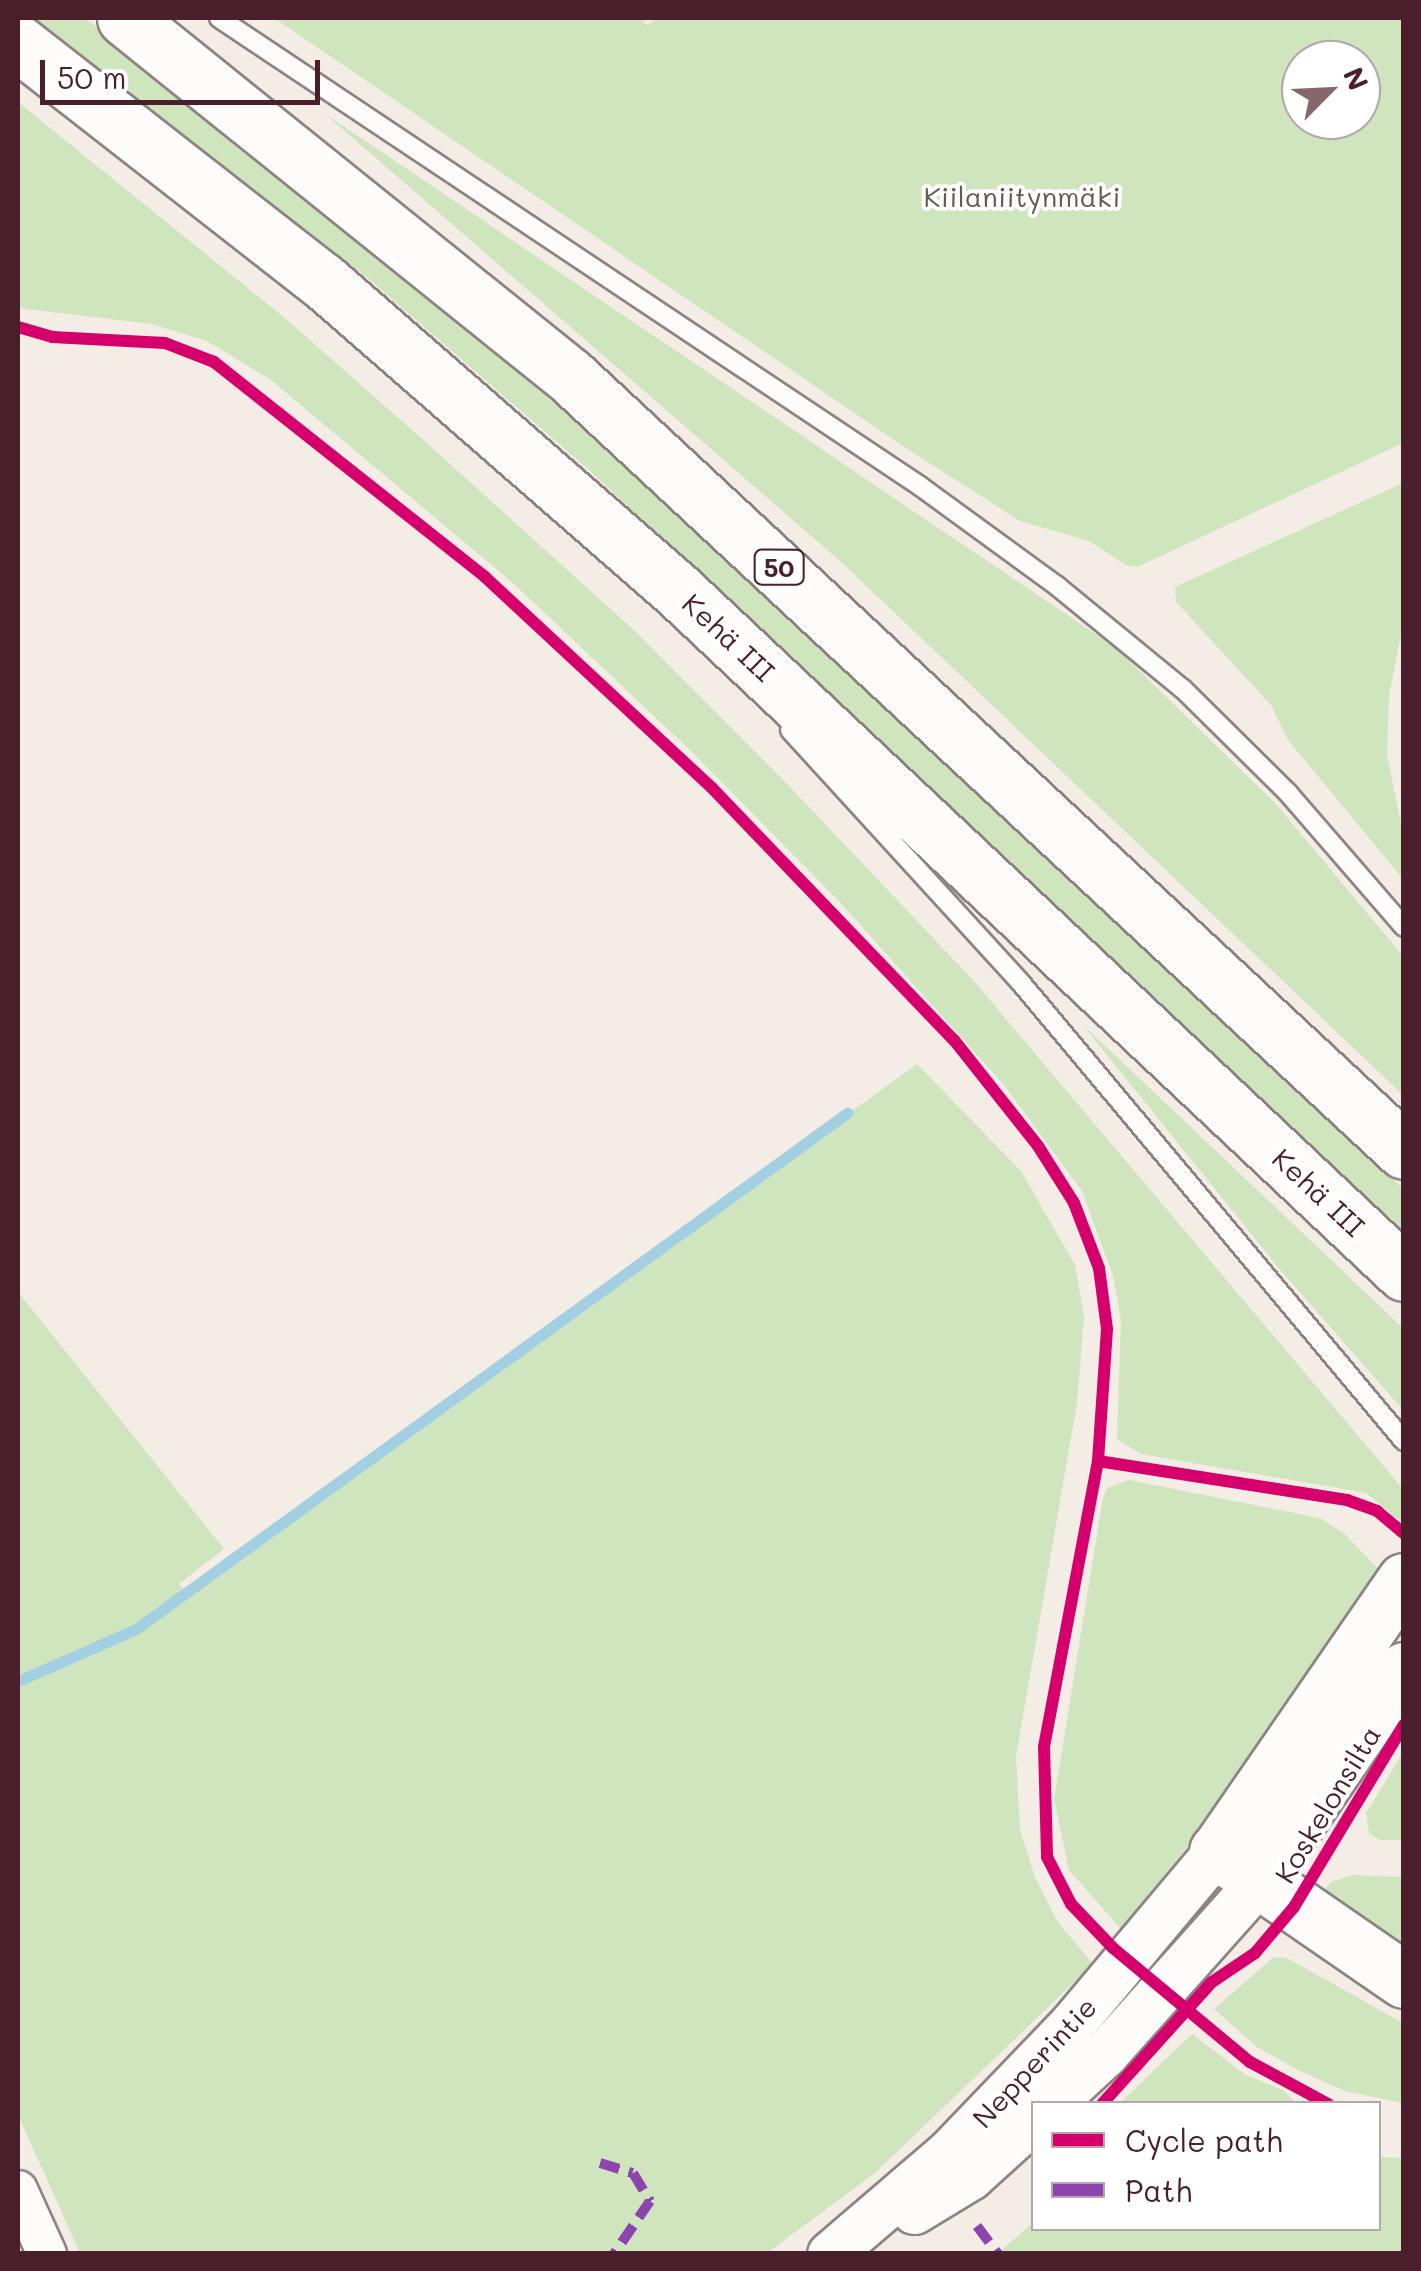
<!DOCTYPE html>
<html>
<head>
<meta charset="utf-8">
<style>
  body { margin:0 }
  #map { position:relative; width:1421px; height:2271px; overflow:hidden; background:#f3ede6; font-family:Mali,sans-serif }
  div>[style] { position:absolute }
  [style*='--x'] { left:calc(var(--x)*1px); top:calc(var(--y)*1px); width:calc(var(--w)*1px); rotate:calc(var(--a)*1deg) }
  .green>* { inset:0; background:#cee5be }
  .stream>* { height:11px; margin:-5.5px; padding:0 5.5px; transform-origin:5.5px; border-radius:5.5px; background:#a2d0e2 }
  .roads { filter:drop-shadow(2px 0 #8e8382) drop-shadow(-2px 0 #8e8382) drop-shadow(0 2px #8e8382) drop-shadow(0 -2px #8e8382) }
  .service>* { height:18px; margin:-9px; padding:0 9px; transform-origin:9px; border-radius:9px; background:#fdfcfb }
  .minor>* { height:38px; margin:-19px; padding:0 19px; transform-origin:19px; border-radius:19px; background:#fdfcfb }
  .tertiary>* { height:45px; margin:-22.5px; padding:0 22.5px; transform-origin:22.5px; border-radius:22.5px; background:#fdfcfb }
  .secondary>* { height:52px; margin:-26px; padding:0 26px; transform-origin:26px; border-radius:26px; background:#fdfcfb }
  .trunk>* { height:55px; margin:-27.5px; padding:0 27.5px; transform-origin:27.5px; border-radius:27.5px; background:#fdfcfb }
  .quiet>* { height:10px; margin-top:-5px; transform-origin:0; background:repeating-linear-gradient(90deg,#8e44ad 0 20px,transparent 0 30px) }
  .cycleway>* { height:12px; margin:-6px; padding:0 6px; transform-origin:6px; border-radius:6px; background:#d6006c }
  span { translate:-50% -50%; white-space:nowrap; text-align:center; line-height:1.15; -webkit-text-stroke:8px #fff; paint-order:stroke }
  .shield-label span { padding:2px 8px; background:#fff; border:2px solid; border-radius:8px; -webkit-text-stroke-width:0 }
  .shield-label { font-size:25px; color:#4a1f2b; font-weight:700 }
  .park-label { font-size:28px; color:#68594e }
  .street-label { font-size:28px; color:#4a1f2b }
  .frame { position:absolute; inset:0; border:20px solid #4a1f2b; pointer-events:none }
  .legend { position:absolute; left:1031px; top:2101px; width:350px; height:130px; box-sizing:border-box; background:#fff; border:2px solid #b7a5aa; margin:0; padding:12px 18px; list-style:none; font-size:30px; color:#4a1f2b }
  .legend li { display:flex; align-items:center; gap:20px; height:50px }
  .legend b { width:50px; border:2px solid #b7a5aa }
  .north { position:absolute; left:1281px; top:40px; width:100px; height:100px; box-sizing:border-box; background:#fff; border:2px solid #b7a5aa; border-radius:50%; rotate:66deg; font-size:28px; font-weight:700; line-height:40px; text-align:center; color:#4a1f2b }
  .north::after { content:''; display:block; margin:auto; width:35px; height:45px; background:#85676c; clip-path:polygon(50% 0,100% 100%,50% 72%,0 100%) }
  .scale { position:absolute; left:40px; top:60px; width:280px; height:45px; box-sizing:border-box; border:5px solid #4a1f2b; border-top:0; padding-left:12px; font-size:30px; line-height:35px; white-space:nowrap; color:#4a1f2b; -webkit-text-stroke:8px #fff; paint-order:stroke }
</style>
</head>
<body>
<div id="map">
  <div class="green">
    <i style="clip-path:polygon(33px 18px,84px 18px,136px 55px,610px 445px,1403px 1189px,1403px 1233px,588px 469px,370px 280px)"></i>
    <i style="clip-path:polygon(evenodd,274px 18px,640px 18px,647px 25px,658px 18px,1403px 18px,1403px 443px,1137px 567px,1126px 565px,1089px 541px,1020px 521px,906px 448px,274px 18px,1301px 60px,1361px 60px,1361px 120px,1301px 120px,1301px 60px)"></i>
    <i style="clip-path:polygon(18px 102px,286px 319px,429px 445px,636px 632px,791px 788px,973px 980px,1403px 1489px,1403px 1523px,1366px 1493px,1141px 1454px,1117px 1439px,1121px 1320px,1113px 1276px,1082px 1191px,1004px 1085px,837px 899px,690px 750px,513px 583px,271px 380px,207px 341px,152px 324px,18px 308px)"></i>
    <i style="clip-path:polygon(324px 113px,1116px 648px,1275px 803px,1403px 956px,1403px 1095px,840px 561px)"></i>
    <i style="clip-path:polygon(1403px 483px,1403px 624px,1389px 696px,1387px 755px,1403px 833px,1403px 879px,1288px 740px,1271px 705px,1176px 602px,1175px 587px)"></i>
    <i style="clip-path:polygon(1082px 1024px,1403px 1328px,1403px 1410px,1277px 1266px)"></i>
    <i style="clip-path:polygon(917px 1064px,1021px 1171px,1075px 1265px,1084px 1317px,1077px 1403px,1016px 1757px,1020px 1830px,1035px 1877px,1057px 1921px,1093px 1964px,875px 2173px,767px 2253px,80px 2253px,18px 2115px,18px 1292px,224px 1549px,179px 1584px,186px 1593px)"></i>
    <i style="clip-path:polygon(1129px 1480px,1320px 1518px,1345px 1534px,1378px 1569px,1193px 1840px,1121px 1929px,1069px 1870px,1054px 1799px,1103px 1498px,1107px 1488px)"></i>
    <i style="clip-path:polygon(1403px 1753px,1403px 1840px,1380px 1840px,1369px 1833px,1366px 1813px)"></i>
    <i style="clip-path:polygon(1353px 1875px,1403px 1877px,1403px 1957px,1318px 1898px,1331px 1882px)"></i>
    <i style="clip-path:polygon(1274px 1957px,1287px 1958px,1403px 2023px,1403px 2103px,1345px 2091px,1300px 2071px,1257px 2047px,1214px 2009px)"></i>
    <i style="clip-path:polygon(1192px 2034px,1246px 2075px,1283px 2090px,1296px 2103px,1120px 2103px)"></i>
    <i style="clip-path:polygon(1379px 2157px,1403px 2158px,1403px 2253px,998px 2253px,1033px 2223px,1034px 2228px,1378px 2228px)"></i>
  </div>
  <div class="stream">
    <i style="--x:18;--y:1681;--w:129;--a:-23.8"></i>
    <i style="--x:136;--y:1629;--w:879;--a:-35.97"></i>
  </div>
  <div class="roads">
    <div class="service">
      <i style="--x:219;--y:18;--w:843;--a:33.73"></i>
      <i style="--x:920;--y:486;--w:170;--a:36.1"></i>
      <i style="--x:1057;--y:586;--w:163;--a:39.3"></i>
      <i style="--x:1183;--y:689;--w:148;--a:44.7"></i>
      <i style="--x:1288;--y:793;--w:177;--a:49.1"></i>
      <i style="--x:790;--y:730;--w:343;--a:47.6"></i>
      <i style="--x:1021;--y:983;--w:597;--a:50.1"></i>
    </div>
    <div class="minor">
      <i style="--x:18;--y:2190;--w:70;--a:65.6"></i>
    </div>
    <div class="tertiary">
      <i style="--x:1051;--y:2104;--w:74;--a:-42.8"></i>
      <i style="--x:1105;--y:2054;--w:232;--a:-48.3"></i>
      <i style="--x:914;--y:2211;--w:66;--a:-31.3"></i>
      <i style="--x:970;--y:2177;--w:86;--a:-42.2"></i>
      <i style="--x:830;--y:2254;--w:157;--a:-40.6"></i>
      <i style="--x:949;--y:2152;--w:176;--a:-46.2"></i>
      <i style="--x:1071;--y:2025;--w:227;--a:-50"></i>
    </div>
    <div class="secondary">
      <i style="--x:1217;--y:1851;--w:329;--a:-55.4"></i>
      <i style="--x:1259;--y:1881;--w:257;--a:-55.6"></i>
    </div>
    <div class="trunk">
      <i style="--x:125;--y:18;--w:571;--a:38.82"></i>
      <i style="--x:570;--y:376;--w:1138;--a:42.9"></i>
      <i style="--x:18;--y:43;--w:387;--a:38"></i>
      <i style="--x:323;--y:281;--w:464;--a:41.1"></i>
      <i style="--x:673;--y:586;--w:1003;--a:43.22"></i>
      <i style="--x:1217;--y:1851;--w:227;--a:34.6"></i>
    </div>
  </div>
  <div class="quiet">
    <i style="--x:600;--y:2163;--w:34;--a:17"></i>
    <i style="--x:633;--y:2173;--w:33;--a:59"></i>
    <i style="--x:650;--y:2201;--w:64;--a:124.2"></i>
    <i style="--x:977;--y:2226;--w:35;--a:53"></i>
  </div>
  <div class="cycleway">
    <i style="--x:18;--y:327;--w:35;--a:16"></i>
    <i style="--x:52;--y:337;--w:113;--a:3"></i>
    <i style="--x:165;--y:343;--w:53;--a:21.2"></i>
    <i style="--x:214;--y:362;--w:346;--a:38.4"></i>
    <i style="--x:485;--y:577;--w:310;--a:42.9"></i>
    <i style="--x:712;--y:788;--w:349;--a:46.2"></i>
    <i style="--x:954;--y:1040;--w:135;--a:51.6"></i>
    <i style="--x:1038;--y:1146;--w:67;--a:57.7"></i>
    <i style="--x:1074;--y:1203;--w:70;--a:69"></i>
    <i style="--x:1099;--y:1268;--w:62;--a:82.5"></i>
    <i style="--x:1107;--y:1329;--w:132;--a:93.9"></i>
    <i style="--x:1098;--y:1461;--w:291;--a:100.7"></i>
    <i style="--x:1044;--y:1747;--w:110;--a:88.4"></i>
    <i style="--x:1047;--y:1857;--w:53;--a:62.9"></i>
    <i style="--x:1071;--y:1904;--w:61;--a:46.3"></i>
    <i style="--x:1113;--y:1948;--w:178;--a:39.8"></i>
    <i style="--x:1250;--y:2062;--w:89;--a:28.3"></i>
    <i style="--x:1098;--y:1461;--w:252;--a:8.9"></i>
    <i style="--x:1347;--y:1500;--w:32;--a:20"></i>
    <i style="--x:1377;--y:1511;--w:35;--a:40"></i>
    <i style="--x:1102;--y:2104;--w:164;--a:-48"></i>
    <i style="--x:1212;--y:1982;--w:52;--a:-34"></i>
    <i style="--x:1255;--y:1953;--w:60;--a:-49.7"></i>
    <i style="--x:1294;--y:1907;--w:213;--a:-58.9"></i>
  </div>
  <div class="shield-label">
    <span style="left:779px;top:567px">50</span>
  </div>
  <div class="park-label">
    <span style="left:1022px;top:196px">Kiilaniitynmäki</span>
  </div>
  <div class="street-label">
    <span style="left:729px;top:637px;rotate:43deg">Kehä III</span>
    <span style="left:1319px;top:1192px;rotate:43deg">Kehä III</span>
    <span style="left:1327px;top:1804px;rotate:-59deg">Koskelonsilta</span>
    <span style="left:1034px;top:2062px;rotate:-47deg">Nepperintie</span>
  </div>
  <div class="frame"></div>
  <ul class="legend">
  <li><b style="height:12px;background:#d6006c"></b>Cycle path</li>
  <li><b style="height:12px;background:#8e44ad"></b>Path</li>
  </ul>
  <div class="north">N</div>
  <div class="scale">50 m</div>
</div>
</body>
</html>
